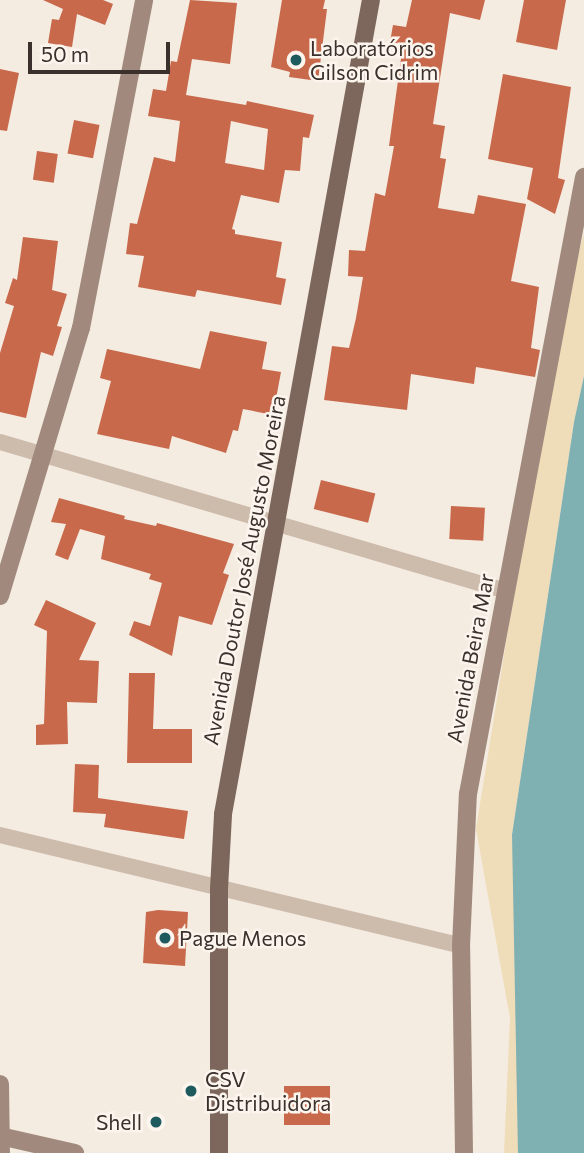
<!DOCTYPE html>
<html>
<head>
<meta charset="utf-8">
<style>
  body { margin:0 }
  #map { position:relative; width:584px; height:1153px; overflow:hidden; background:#f4ebe1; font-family:Commissioner,sans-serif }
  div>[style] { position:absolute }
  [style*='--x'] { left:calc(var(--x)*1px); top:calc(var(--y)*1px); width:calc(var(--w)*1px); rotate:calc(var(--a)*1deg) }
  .sand>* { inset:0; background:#efdcb8 }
  .water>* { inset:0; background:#7fb0b2 }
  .building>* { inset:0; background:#c8694b; transform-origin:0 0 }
  .street>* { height:16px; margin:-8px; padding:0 8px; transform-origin:8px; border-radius:8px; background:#cdbbac }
  .secondary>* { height:18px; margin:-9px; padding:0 9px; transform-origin:9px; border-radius:9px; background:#a18a7d }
  .primary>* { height:18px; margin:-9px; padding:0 9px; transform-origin:9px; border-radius:9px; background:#7d675c }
  .dots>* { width:19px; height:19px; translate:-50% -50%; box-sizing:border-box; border:4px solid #fbf5ee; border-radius:50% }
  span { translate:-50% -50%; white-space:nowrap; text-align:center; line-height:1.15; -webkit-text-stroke:5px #fbf5ee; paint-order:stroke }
  .poi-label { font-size:21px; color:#3b302b }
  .left { translate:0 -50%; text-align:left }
  .right { translate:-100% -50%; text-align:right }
  .street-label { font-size:21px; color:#3b302b }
  .scale { position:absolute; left:28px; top:42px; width:142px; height:32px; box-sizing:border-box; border:4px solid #3b302b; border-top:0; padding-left:9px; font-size:21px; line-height:24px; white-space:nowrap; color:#3b302b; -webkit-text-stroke:5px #fbf5ee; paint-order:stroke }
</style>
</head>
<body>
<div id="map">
  <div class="sand">
    <i style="clip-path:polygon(584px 233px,584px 376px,574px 422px,512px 835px,533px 1153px,504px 1153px,510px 1018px,476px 829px,547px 388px,560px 321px)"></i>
  </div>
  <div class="water">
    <i style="clip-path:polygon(584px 376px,584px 1153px,518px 1153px,512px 835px,574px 422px)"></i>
  </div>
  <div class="building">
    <i style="clip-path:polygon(43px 0,103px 0,113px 4px,105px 25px,77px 14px,72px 47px,48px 43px,52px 19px,59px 20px,63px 9px)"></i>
    <i style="clip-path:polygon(evenodd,190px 0,237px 3px,230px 64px,192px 59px,186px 95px,246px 105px,247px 101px,314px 115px,309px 138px,303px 137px,300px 171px,285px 170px,279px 203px,241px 195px,232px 229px,235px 230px,235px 234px,282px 242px,276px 277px,286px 279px,281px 305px,197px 290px,195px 297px,138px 287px,144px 256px,126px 254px,130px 223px,137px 224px,154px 157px,175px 162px,180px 121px,148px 116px,153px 89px,166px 91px,171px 61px,177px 62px,190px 0,231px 121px,268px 129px,264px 170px,225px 163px,231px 121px)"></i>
    <i style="clip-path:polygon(282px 0,325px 0,323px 9px,327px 9px,318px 81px,289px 77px,290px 72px,271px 67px)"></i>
    <i style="clip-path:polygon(412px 0,485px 0,480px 20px,450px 13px,433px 124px,445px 126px,440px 158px,446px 159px,438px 208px,474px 214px,478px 195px,526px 204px,511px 281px,539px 287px,531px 348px,540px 350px,535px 377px,476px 367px,474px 384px,411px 374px,407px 410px,324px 400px,332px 346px,349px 348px,356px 318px,363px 277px,348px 276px,349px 250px,365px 251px,375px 193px,385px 196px,394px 146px,389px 146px,403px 44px,390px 42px,393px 25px,406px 27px)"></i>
    <i style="clip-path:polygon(524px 0,566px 0,557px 50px,516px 42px)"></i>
    <i style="clip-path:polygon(0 69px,19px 73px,7px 131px,0 130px)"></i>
    <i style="clip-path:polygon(503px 74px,571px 87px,558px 178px,565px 180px,555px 214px,527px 199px,533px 168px,488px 159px)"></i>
    <i style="left:74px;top:120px;width:26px;height:34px;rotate:11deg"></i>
    <i style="left:37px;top:151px;width:21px;height:29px;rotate:8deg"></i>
    <i style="clip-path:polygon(23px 237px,58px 241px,52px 290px,67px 294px,57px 326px,62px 327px,53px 356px,41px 352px,26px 418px,0 412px,0 353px,14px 306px,5px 303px,13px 278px,17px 280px)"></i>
    <i style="clip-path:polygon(210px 331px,267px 342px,262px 369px,281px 372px,273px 415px,243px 409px,238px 431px,233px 430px,226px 453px,172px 436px,169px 449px,97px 434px,111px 381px,100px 378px,107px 349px,200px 369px)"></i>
    <i style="left:321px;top:480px;width:56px;height:30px;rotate:14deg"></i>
    <i style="clip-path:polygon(59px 498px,125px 516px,124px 519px,156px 526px,157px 523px,234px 544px,223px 573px,229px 575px,212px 625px,179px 616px,172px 656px,129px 635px,134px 621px,150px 626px,162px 583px,149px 579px,151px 574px,101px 559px,105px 536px,80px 529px,68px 560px,55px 555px,66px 524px,51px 522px)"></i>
    <i style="left:451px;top:506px;width:34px;height:33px;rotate:3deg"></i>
    <i style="clip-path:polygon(46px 600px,96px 623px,79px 660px,99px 661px,97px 703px,67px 702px,68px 744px,36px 745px,36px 725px,44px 724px,47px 631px,34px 625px)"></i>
    <i style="clip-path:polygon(129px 673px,155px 673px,153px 729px,192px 729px,192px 763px,127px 763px)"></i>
    <i style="clip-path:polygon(75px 764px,99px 765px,98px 798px,188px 811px,184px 839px,104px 827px,106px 814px,73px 812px)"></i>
    <i style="clip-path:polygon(158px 910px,188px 912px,185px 966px,143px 963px,146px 912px)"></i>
    <i style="left:284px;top:1086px;width:46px;height:39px"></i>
  </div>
  <div class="street">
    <i style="--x:0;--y:442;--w:527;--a:16.41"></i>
    <i style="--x:0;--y:835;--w:474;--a:13.5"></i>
  </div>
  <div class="secondary">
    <i style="--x:0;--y:596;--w:280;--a:-73.2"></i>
    <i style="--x:81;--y:328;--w:334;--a:-79.1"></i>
    <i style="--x:0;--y:1084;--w:69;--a:89.2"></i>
    <i style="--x:0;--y:1136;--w:77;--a:12.8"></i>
    <i style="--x:464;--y:1153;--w:207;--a:-90.8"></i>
    <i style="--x:461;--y:946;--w:152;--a:-87.4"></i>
    <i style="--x:468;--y:794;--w:628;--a:-79.35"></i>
  </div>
  <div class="primary">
    <i style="--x:219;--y:1153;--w:264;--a:-90"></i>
    <i style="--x:219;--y:889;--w:75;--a:-86.9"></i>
    <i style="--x:223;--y:814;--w:827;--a:-79.7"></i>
  </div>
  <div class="dots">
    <i style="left:296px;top:60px;background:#1f5a5e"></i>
    <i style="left:165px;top:938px;background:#1f5a5e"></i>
    <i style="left:191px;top:1091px;background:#1f5a5e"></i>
    <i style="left:156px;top:1122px;background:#1f5a5e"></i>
  </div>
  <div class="poi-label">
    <span class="left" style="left:310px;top:60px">Laboratórios<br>Gilson Cidrim</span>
    <span class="left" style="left:179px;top:938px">Pague Menos</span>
    <span class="left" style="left:205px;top:1091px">CSV<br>Distribuidora</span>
    <span class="right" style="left:142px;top:1122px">Shell</span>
  </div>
  <div class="street-label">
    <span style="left:244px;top:570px;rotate:-79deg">Avenida Doutor José Augusto Moreira</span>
    <span style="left:470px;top:658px;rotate:-79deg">Avenida Beira Mar</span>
  </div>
  <div class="scale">50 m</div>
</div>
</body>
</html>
